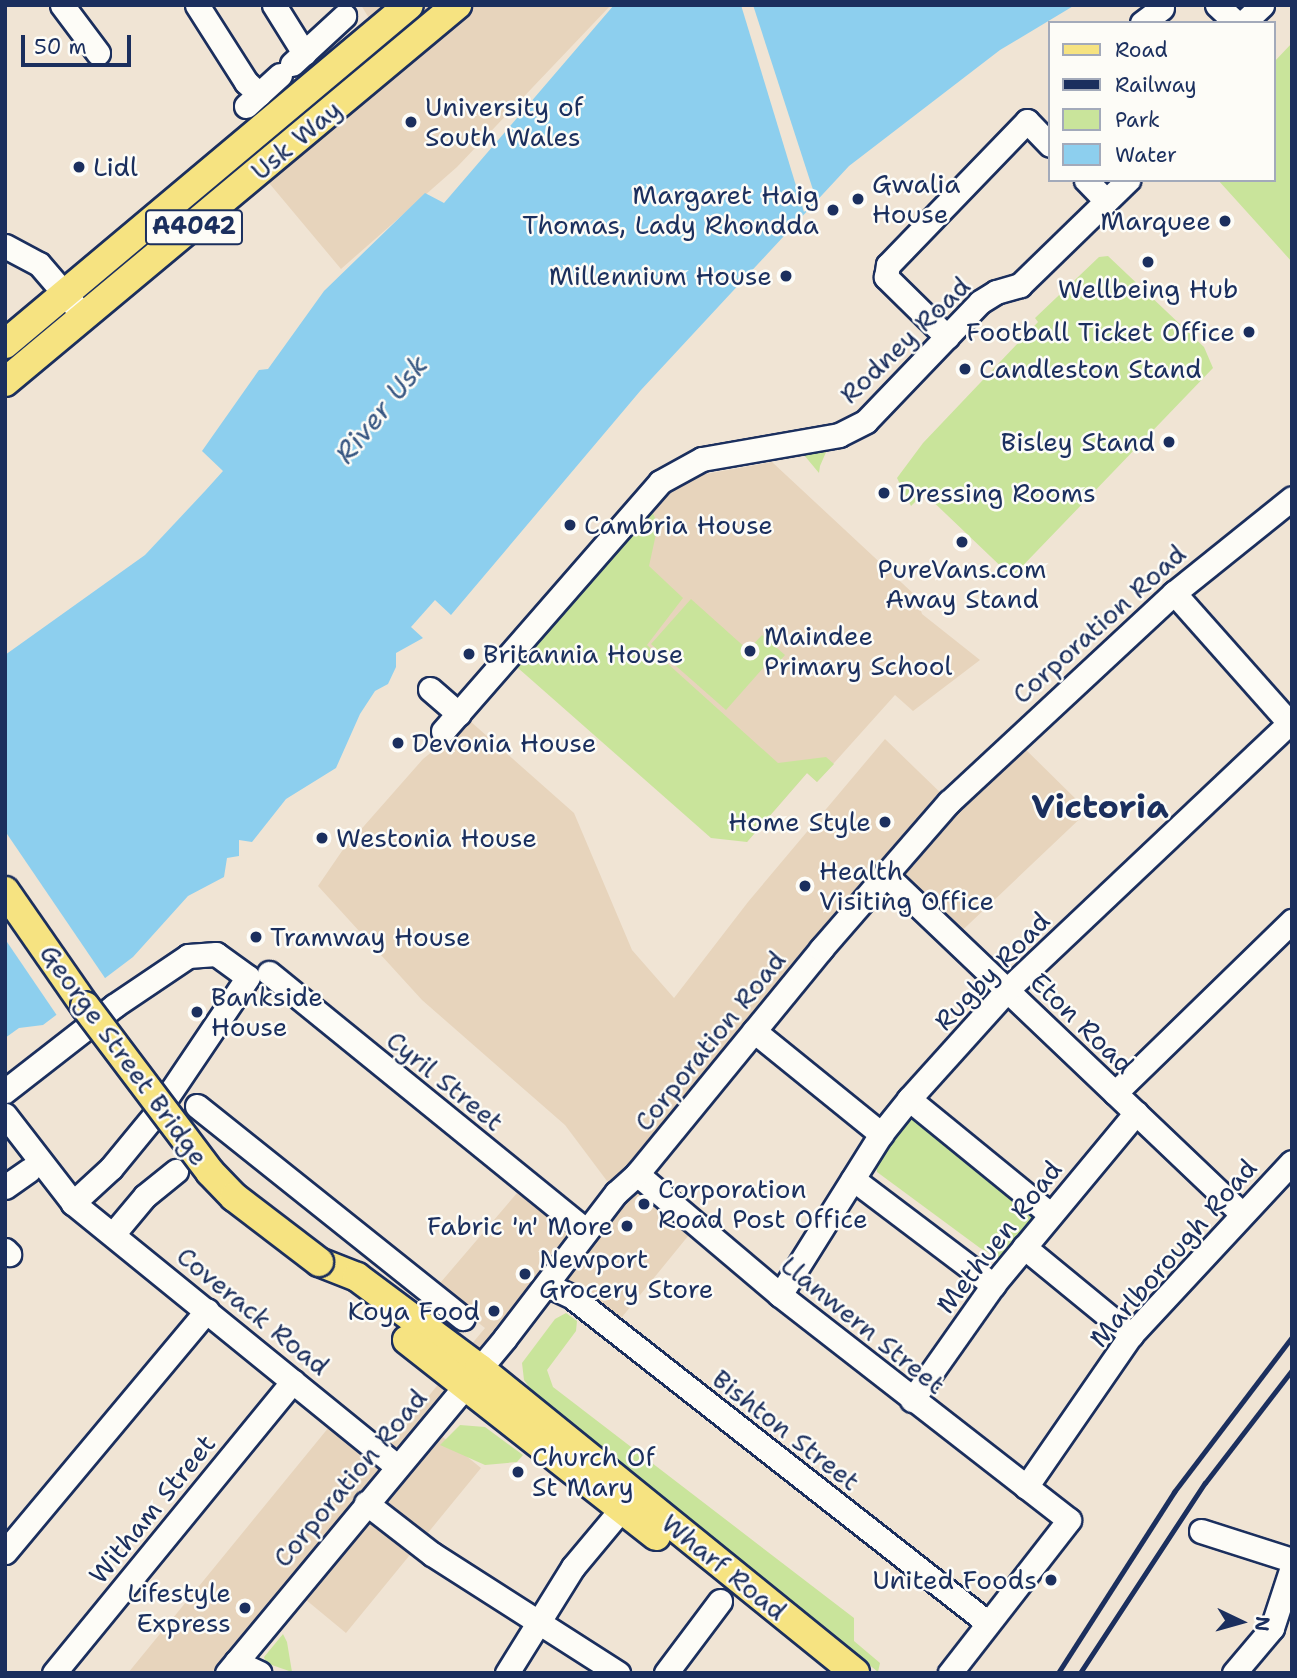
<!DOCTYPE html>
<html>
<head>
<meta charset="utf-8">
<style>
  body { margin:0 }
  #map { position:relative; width:1297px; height:1678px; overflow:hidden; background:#f0e4d4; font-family:"Shantell Sans",sans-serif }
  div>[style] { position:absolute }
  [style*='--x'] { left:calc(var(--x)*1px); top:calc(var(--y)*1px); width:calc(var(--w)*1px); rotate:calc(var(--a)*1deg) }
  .built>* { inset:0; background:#e7d4bc }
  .green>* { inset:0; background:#c9e49b }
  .water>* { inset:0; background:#8dcfee }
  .pier>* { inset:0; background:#f0e4d4 }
  .roads { filter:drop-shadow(2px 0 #1b2f5e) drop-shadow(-2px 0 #1b2f5e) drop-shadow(0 2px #1b2f5e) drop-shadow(0 -2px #1b2f5e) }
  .minor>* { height:23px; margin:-11.5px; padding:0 11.5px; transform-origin:11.5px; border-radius:11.5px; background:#fdfcf7 }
  .major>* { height:28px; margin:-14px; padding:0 14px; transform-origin:14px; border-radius:14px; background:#f6e381 }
  .rail>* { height:4.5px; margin:-2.25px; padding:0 2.25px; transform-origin:2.25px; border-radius:2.25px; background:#1b2f5e }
  .bridges { filter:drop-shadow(2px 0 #1b2f5e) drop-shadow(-2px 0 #1b2f5e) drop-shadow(0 2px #1b2f5e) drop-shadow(0 -2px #1b2f5e) }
  .major-bridge>* { height:28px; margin:-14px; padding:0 14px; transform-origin:14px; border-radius:14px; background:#f6e381 }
  .dots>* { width:19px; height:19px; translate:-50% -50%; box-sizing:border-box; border:4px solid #fdfcf7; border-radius:50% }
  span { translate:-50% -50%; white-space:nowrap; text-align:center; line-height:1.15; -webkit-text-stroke:5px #fdfcf7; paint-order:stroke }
  .shield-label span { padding:2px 5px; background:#fdfcf7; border:2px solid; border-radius:5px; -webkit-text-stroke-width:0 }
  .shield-label { font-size:24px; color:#1b2f5e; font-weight:700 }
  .poi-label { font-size:26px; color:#1b2f5e }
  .left { translate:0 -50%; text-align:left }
  .right { translate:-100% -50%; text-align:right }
  .street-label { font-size:26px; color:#1b2f5e }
  .water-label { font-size:28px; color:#385782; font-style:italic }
  .district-label { font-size:33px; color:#1b2f5e; font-weight:700 }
  .frame { position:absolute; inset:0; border:7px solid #1b2f5e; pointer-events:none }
  .legend { position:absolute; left:1048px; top:21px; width:228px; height:161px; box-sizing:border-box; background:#fdfcf7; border:2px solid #a3aaba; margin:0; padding:9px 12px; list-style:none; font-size:21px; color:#1b2f5e }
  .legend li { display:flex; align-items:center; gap:14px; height:35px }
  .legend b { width:35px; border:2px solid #a3aaba }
  .north { position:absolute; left:1206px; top:1587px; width:70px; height:70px; -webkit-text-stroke:5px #fdfcf7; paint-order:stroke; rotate:95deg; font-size:19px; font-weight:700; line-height:28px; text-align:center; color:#1b2f5e }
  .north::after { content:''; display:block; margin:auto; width:24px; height:32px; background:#1b2f5e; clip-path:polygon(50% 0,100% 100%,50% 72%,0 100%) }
  .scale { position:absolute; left:21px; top:35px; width:110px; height:32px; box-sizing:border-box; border:4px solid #1b2f5e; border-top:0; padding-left:9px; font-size:21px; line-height:24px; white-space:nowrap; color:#1b2f5e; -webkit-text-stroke:5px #fdfcf7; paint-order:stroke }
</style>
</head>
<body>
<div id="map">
  <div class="built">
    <i style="clip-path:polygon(361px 5px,611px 5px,457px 167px,341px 269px,264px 177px,396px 63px)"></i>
    <i style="clip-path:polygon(772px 462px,917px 597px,922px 614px,980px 660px,913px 711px,895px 695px,817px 782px,807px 773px,747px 842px,518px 668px,683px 478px)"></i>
    <i style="clip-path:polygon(470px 721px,574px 813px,632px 950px,674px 998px,748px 902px,885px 739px,949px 801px,1014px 738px,1088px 811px,950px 942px,888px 888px,639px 1189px,693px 1230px,618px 1322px,566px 1281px,439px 1434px,481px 1468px,346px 1633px,288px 1585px,215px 1673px,128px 1673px,329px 1427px,373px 1463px,485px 1328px,435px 1289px,523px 1186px,577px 1232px,613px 1189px,565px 1125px,422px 1000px,318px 886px,342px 851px,423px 759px)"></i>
  </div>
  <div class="green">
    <i style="clip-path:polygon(1292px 43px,1292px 262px,1218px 180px,1274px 180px,1274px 62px)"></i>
    <i style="clip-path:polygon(1108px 256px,1204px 347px,1213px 368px,1012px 577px,924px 493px,911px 506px,897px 478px,923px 443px,1038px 322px,1035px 318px,1099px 257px)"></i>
    <i style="clip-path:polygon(830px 443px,820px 466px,819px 473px,799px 449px)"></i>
    <i style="clip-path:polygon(652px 511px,658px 525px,649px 566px,683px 598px,647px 645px,778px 763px,826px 757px,834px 764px,817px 782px,807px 773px,747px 842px,711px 838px,518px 668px)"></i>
    <i style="clip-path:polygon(691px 599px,748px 650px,762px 635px,785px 655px,777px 664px,771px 659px,726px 710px,651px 644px)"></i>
    <i style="clip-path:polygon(912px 1116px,921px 1117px,1033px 1206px,1037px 1219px,1008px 1256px,1000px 1258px,980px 1248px,877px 1172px,876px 1163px,888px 1144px,904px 1120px)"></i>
    <i style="clip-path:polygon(566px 1313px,577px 1321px,576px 1331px,547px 1370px,553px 1387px,854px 1618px,854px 1641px,880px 1663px,878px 1672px,533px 1392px,524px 1380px,522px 1363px,555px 1319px)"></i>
    <i style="clip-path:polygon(460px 1425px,485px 1427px,523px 1455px,517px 1462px,485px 1465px,440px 1445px)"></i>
    <i style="clip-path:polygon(283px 1634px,287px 1642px,292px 1672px,266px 1663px,264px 1657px)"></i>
  </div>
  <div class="water">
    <i style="clip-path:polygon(614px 5px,1075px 5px,1000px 50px,849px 166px,641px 390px,451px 615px,435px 600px,411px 627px,423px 638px,396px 653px,396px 667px,388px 684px,375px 691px,360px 714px,336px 768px,286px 799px,252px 842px,239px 840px,239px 856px,227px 858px,224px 877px,188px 896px,133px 957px,43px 1025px,19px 1028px,5px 1038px,5px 655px,145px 555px,205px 491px,223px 471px,202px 451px,259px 370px,268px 369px,324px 291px,425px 193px,444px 203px)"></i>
  </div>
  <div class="pier">
    <i style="clip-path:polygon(741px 5px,753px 5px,816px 199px,804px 212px)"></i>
    <i style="clip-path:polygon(5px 831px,107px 981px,58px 1017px,5px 939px)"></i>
  </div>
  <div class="roads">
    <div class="minor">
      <i style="--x:62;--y:5;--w:60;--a:53.1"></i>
      <i style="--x:197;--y:5;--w:91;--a:57.5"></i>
      <i style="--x:246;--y:82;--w:18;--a:43"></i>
      <i style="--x:274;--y:5;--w:57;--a:58"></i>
      <i style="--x:1217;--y:5;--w:26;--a:43"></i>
      <i style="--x:1142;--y:23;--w:25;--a:-37"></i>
      <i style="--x:1243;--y:23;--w:26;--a:-43"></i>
      <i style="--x:292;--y:64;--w:71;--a:-42.7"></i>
      <i style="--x:246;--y:106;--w:46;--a:-42.4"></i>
      <i style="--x:1086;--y:180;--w:29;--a:46"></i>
      <i style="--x:5;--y:246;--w:38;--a:28"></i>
      <i style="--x:39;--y:264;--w:57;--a:49.3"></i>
      <i style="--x:947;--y:337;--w:86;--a:-135.5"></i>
      <i style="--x:886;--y:277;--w:12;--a:-81"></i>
      <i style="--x:888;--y:265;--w:200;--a:-46"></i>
      <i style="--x:1027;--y:121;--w:33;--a:46"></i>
      <i style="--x:1174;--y:593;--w:178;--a:48.4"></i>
      <i style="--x:430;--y:689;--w:38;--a:41"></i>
      <i style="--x:443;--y:731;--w:330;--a:-48.9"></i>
      <i style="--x:660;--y:482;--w:48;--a:-28.7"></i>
      <i style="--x:702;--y:459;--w:139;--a:-9.9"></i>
      <i style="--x:839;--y:435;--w:30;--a:-27"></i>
      <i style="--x:866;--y:421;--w:165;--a:-46.2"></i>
      <i style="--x:980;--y:302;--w:19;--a:-32"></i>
      <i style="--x:996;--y:292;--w:25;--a:-16"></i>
      <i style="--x:1020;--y:285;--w:151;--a:-44.2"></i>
      <i style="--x:885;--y:874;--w:492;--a:43.6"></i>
      <i style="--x:269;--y:973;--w:409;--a:39.1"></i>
      <i style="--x:754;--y:1031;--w:164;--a:39"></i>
      <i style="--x:5;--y:1091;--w:138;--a:-37.9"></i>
      <i style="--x:114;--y:1006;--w:89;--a:-34"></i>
      <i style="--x:188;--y:956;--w:28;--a:-4"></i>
      <i style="--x:216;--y:954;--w:39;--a:36"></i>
      <i style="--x:248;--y:977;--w:163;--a:124"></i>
      <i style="--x:157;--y:1112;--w:72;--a:129.4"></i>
      <i style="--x:111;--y:1168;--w:52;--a:137.4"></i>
      <i style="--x:1115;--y:1093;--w:247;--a:-44.2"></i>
      <i style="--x:909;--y:1099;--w:182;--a:39.2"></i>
      <i style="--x:197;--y:1106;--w:340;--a:38.6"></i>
      <i style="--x:5;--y:1115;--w:111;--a:52.3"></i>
      <i style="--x:73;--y:1203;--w:415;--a:39.1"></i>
      <i style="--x:637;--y:1174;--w:187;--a:40.2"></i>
      <i style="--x:780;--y:1295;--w:366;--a:37.9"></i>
      <i style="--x:1069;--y:1520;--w:194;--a:127.9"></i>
      <i style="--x:853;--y:1179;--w:176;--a:37.1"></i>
      <i style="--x:5;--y:1187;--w:29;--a:-35"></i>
      <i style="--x:114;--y:1233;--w:48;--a:-50"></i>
      <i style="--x:145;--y:1196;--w:40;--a:-39"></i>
      <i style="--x:1024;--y:1247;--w:139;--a:39.4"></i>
      <i style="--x:5;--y:1250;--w:6;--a:45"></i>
      <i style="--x:547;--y:1285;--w:26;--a:25"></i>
      <i style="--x:571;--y:1296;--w:530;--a:38.1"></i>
      <i style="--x:780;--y:1295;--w:190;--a:-57.9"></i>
      <i style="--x:881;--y:1134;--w:45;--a:-51.3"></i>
      <i style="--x:909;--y:1099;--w:147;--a:-48"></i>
      <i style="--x:1007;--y:990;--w:388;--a:-43.4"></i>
      <i style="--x:912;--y:1400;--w:141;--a:-54.8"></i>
      <i style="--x:993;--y:1285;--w:224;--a:-50.3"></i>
      <i style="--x:1026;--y:1487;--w:185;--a:-55.4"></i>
      <i style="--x:1131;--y:1335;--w:236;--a:-47.1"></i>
      <i style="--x:366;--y:1503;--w:83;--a:37.7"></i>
      <i style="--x:432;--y:1554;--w:221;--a:32.6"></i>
      <i style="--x:1201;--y:1531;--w:96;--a:17.7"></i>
      <i style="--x:5;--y:1552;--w:315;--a:-50.1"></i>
      <i style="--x:236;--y:1662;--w:26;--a:25"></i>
      <i style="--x:54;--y:1673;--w:377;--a:-50.7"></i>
      <i style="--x:227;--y:1673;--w:435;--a:-50.3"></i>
      <i style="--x:505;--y:1338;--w:183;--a:-52.6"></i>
      <i style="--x:616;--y:1193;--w:28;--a:-42"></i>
      <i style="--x:637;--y:1174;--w:291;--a:-50.7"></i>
      <i style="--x:821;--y:949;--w:195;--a:-49"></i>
      <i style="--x:949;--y:802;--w:307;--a:-42.9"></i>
      <i style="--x:1174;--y:593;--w:151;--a:-38.8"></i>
      <i style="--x:507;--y:1673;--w:125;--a:-58.1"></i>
      <i style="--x:573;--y:1567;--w:64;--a:-50.1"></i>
      <i style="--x:666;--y:1673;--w:90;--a:-53.1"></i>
      <i style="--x:1234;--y:1673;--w:59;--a:-49.8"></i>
      <i style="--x:1272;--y:1628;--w:64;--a:-71.8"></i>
    </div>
    <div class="major">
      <i style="--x:5;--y:344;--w:527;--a:-40"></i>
      <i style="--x:5;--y:382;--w:589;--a:-39.83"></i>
      <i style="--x:5;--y:891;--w:140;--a:55.2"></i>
      <i style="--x:319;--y:1262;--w:41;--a:21.5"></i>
      <i style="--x:357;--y:1277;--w:152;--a:36.7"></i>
      <i style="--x:479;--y:1368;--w:484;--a:39"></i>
      <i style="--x:407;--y:1340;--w:317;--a:38.2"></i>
    </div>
  </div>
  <div class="rail">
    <i style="--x:1058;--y:1673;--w:215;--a:-57.3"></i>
    <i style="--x:1174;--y:1492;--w:195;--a:-52.7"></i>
    <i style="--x:1080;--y:1673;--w:227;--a:-56.7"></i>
    <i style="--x:1205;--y:1483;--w:143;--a:-52.4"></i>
  </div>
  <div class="bridges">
    <div class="major-bridge">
      <i style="--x:85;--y:1006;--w:208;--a:53"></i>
      <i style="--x:210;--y:1172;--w:35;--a:46"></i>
      <i style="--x:234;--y:1197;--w:107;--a:37.4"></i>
    </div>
  </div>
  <div class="dots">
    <i style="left:411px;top:122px;background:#1b2f5e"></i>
    <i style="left:79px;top:167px;background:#1b2f5e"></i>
    <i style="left:858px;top:199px;background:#1b2f5e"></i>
    <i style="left:833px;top:210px;background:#1b2f5e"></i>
    <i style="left:1225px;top:221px;background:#1b2f5e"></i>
    <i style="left:1148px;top:262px;background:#1b2f5e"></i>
    <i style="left:786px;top:276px;background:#1b2f5e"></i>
    <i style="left:1249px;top:332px;background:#1b2f5e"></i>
    <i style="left:965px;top:369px;background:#1b2f5e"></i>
    <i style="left:1169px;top:442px;background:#1b2f5e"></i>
    <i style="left:884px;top:493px;background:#1b2f5e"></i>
    <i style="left:570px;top:525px;background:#1b2f5e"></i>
    <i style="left:962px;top:542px;background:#1b2f5e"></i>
    <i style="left:750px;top:651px;background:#1b2f5e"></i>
    <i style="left:469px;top:654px;background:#1b2f5e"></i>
    <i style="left:398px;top:743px;background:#1b2f5e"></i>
    <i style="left:885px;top:822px;background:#1b2f5e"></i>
    <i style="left:322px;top:838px;background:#1b2f5e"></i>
    <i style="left:805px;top:886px;background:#1b2f5e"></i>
    <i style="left:256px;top:937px;background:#1b2f5e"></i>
    <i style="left:197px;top:1012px;background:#1b2f5e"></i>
    <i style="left:644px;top:1204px;background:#1b2f5e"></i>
    <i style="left:627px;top:1226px;background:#1b2f5e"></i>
    <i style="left:525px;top:1274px;background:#1b2f5e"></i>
    <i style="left:494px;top:1311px;background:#1b2f5e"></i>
    <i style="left:518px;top:1472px;background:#1b2f5e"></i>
    <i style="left:1051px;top:1580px;background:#1b2f5e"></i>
    <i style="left:245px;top:1608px;background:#1b2f5e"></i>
  </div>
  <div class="shield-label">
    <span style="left:194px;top:227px">A4042</span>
  </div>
  <div class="poi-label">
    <span class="left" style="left:425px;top:122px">University of<br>South Wales</span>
    <span class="left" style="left:93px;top:167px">Lidl</span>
    <span class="left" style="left:872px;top:199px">Gwalia<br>House</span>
    <span class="right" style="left:819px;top:210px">Margaret Haig<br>Thomas, Lady Rhondda</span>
    <span class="right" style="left:1211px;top:221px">Marquee</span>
    <span class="right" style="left:772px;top:276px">Millennium House</span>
    <span style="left:1148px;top:289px">Wellbeing Hub</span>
    <span class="right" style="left:1235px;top:332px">Football Ticket Office</span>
    <span class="left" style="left:979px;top:369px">Candleston Stand</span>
    <span class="right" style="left:1155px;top:442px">Bisley Stand</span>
    <span class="left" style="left:898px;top:493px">Dressing Rooms</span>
    <span class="left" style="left:584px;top:525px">Cambria House</span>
    <span style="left:962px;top:584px">PureVans.com<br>Away Stand</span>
    <span class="left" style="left:764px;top:651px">Maindee<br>Primary School</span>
    <span class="left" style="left:483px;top:654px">Britannia House</span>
    <span class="left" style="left:412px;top:743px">Devonia House</span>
    <span class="right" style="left:871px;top:822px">Home Style</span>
    <span class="left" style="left:336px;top:838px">Westonia House</span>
    <span class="left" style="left:819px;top:886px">Health<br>Visiting Office</span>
    <span class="left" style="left:270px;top:937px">Tramway House</span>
    <span class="left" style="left:211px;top:1012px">Bankside<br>House</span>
    <span class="left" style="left:658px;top:1204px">Corporation<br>Road Post Office</span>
    <span class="right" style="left:613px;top:1226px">Fabric 'n' More</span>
    <span class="left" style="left:539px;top:1274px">Newport<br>Grocery Store</span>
    <span class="right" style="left:480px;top:1311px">Koya Food</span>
    <span class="left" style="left:532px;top:1472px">Church Of<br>St Mary</span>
    <span class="right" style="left:1037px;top:1580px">United Foods</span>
    <span class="right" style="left:231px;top:1608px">Lifestyle<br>Express</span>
  </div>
  <div class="street-label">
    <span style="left:296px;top:140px;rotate:-40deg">Usk Way</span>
    <span style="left:905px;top:340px;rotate:-44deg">Rodney Road</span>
    <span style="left:1099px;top:624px;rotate:-42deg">Corporation Road</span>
    <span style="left:992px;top:971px;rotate:-46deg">Rugby Road</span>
    <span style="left:1082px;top:1023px;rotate:44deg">Eton Road</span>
    <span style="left:710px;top:1041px;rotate:-51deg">Corporation Road</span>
    <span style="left:124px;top:1055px;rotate:54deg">George Street Bridge</span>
    <span style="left:445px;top:1081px;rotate:39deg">Cyril Street</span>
    <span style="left:999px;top:1237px;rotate:-52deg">Methuen Road</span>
    <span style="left:1173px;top:1253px;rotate:-49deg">Marlborough Road</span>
    <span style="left:253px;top:1311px;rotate:39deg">Coverack Road</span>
    <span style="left:863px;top:1325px;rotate:39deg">Llanwern Street</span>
    <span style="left:786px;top:1430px;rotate:38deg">Bishton Street</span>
    <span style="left:350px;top:1478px;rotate:-50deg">Corporation Road</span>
    <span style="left:152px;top:1509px;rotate:-51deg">Witham Street</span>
    <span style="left:724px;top:1567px;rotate:39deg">Wharf Road</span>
  </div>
  <div class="water-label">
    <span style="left:381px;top:409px;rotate:-51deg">River Usk</span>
  </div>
  <div class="district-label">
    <span style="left:1100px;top:807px">Victoria</span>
  </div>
  <div class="frame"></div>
  <ul class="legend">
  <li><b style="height:9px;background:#f6e381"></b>Road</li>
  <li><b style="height:9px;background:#1b2f5e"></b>Railway</li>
  <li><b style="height:19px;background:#c9e49b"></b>Park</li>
  <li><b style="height:19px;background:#8dcfee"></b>Water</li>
  </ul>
  <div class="north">N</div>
  <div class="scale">50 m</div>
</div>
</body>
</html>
